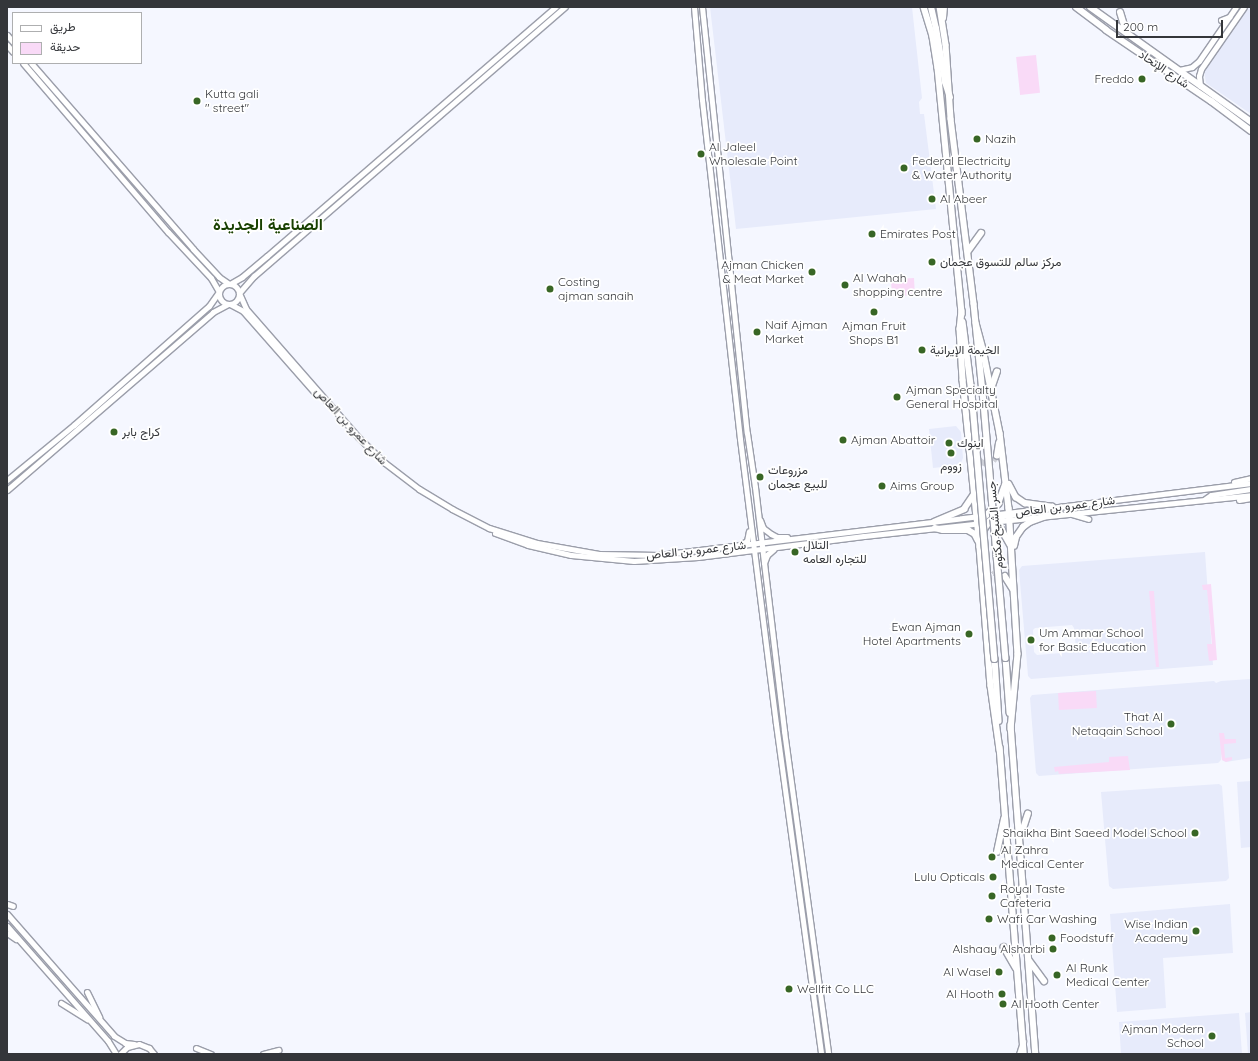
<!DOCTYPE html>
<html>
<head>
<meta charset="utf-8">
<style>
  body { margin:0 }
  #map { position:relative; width:1258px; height:1061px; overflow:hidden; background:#f5f7ff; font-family:Quicksand,Vazirmatn,sans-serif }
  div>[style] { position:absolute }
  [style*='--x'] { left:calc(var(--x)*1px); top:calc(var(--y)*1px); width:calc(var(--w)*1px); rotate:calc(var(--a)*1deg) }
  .built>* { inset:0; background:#e7ebfb }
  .green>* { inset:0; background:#f9daf7; transform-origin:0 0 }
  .primary-tunnel>* { height:5.5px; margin-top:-2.75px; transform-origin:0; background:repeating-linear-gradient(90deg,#ced0d8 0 5.5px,transparent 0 8.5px) }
  .roads { filter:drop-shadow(1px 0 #9b9eaa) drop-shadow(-1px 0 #9b9eaa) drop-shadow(0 1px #9b9eaa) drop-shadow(0 -1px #9b9eaa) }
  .secondary>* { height:5px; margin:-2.5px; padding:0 2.5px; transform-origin:2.5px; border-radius:2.5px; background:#fff }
  .secondary>.ring { margin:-2.5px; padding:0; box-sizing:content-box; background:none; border:5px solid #fff; border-radius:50% }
  .primary>* { height:5.5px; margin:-2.75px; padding:0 2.75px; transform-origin:2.75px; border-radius:2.75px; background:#fff }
  .highway>* { height:6px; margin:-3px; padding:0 3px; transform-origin:3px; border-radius:3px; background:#fff }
  .bridges { filter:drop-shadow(1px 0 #9b9eaa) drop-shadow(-1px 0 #9b9eaa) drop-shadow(0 1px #9b9eaa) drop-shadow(0 -1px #9b9eaa) }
  .primary-bridge>* { height:5.5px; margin:-2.75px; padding:0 2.75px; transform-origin:2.75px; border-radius:2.75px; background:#fff }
  .dots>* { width:11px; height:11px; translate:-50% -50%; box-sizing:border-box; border:2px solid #fff; border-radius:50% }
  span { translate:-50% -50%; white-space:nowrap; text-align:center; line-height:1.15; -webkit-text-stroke:3.5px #fff; paint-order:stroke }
  .street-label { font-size:12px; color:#34363a }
  .poi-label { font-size:12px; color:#34363a }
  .right { translate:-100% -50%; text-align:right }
  .left { translate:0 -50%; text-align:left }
  .district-label { font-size:16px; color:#184001; font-weight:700 }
  .frame { position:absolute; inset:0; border:8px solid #34363a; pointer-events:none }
  .legend { position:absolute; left:12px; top:12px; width:130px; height:52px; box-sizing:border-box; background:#fff; border:1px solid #aeafb0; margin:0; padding:5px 7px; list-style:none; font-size:12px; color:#34363a }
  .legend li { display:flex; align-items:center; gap:8px; height:20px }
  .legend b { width:20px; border:1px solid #aeafb0 }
  .scale { position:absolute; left:1116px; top:20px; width:107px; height:18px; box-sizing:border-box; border:2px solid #34363a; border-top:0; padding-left:5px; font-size:12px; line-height:14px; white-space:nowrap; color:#34363a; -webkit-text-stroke:3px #fff; paint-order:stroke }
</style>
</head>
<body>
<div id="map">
  <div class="built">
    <i style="clip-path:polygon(710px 7px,912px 7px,922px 98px,919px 102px,920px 114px,924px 114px,936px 209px,736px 229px)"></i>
    <i style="clip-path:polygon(1248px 7px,1251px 7px,1251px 114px,1206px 83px,1204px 71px)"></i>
    <i style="clip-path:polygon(956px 426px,961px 432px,963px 458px,960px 465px,933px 468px,929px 429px)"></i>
    <i style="clip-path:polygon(evenodd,1205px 552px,1213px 665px,1031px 679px,1028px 676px,1019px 570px,1022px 566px,1205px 552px,1072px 625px,1074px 628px,1076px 649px,1073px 652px,1037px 655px,1034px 652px,1033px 630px,1035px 628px,1072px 625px)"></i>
    <i style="clip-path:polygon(1251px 679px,1251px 758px,1226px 762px,1222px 760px,1221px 752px,1221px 760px,1218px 763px,1039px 776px,1036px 773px,1030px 698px,1032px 695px,1214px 681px,1216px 683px,1221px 681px)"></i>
    <i style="clip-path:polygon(1251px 781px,1251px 847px,1241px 848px,1237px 782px)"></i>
    <i style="clip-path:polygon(1219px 784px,1222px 786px,1229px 878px,1226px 881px,1113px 889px,1109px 886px,1101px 792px)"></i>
    <i style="clip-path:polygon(1230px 904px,1233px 953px,1163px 958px,1166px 1008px,1117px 1012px,1110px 914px)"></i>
    <i style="clip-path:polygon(1251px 1012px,1251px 1054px,1248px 1054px,1245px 1013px)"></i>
    <i style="clip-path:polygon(1239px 1013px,1242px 1054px,1121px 1054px,1119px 1022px)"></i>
  </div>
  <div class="green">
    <i style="left:1036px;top:55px;width:38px;height:20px;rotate:84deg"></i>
    <i style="left:914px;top:278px;width:17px;height:23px;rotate:87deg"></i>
    <i style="clip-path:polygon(1211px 584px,1217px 660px,1209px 661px,1207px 644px,1212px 644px,1207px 590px,1203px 590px,1202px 585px)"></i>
    <i style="clip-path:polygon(1149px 591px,1154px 591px,1159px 667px,1156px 667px)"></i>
    <i style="left:1096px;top:691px;width:17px;height:38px;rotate:87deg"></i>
    <i style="clip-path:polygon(1219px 733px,1224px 733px,1225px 739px,1236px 739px,1236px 743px,1224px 744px,1225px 758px,1232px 757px,1232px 760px,1226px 762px,1222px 760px)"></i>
    <i style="clip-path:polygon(1128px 756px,1130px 770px,1059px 774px,1058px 771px,1055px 772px,1054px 767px,1109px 762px,1109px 757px)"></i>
  </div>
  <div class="primary-tunnel">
    <i style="--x:977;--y:458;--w:6;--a:45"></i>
    <i style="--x:981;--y:462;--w:6;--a:18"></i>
    <i style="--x:987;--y:464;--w:7;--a:-27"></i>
    <i style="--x:993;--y:461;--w:6;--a:-51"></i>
    <i style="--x:986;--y:580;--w:11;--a:-38"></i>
    <i style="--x:995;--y:573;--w:10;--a:17"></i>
  </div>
  <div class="roads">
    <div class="secondary">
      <i style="--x:694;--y:7;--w:93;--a:85.1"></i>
      <i style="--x:702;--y:100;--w:341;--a:83.6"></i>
      <i style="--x:740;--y:439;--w:287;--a:82.8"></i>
      <i style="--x:776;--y:724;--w:333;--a:82.2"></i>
      <i style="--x:702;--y:7;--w:428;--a:84"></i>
      <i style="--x:747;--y:433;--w:55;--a:81.6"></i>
      <i style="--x:755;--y:487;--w:246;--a:83.2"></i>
      <i style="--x:784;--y:731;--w:326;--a:82.2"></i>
      <i style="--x:1221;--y:20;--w:9;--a:-21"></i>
      <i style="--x:7;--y:35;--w:9;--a:49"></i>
      <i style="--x:7;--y:45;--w:9;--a:49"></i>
      <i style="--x:23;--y:63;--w:223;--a:49.4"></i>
      <i style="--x:168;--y:232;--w:63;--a:46.9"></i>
      <i style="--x:211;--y:278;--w:16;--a:60"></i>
      <i style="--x:31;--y:63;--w:247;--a:48.9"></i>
      <i style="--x:193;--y:249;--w:38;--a:47"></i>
      <i style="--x:219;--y:277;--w:12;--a:35"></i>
      <i style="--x:1179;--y:70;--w:13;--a:-13"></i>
      <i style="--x:1192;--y:67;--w:9;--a:-41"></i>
      <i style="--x:1199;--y:61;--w:65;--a:-55.6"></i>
      <i style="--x:1200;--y:86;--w:10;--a:-96"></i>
      <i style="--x:1199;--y:76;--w:7;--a:-74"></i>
      <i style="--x:1201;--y:69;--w:75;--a:-55.3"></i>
      <i class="ring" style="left:219px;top:284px;width:15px;height:15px"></i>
      <i style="--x:230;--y:284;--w:14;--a:-30"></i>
      <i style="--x:242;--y:277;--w:33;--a:-40"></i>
      <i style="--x:267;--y:256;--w:381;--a:-40.8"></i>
      <i style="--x:239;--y:293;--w:17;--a:66"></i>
      <i style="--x:246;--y:309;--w:170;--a:48.8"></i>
      <i style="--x:358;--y:437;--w:37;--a:44"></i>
      <i style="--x:385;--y:463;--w:43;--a:37.4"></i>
      <i style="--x:419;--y:489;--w:39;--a:31"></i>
      <i style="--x:452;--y:509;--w:42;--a:27.2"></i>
      <i style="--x:489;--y:528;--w:50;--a:17.4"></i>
      <i style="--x:537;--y:543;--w:63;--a:10.1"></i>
      <i style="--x:599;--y:554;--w:59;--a:1"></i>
      <i style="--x:658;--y:555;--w:324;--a:-6.9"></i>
      <i style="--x:239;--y:293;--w:23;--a:-49"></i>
      <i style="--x:254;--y:276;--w:411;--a:-40.9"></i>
      <i style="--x:230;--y:304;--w:15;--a:28"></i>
      <i style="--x:243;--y:311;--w:111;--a:48.7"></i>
      <i style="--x:7;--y:480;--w:87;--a:-39.4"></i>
      <i style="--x:74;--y:425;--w:180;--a:-41.4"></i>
      <i style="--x:209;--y:306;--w:16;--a:-55"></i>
      <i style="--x:1234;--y:482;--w:17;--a:-13"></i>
      <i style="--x:7;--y:490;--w:272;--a:-40.8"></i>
      <i style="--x:213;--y:312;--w:17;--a:-28"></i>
      <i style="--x:1205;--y:499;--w:7;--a:-34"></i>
      <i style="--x:1211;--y:495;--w:40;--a:-8.5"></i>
      <i style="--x:1239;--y:500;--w:12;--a:-9"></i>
      <i style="--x:1050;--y:508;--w:203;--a:-7.1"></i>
      <i style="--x:1072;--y:514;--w:17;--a:17"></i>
      <i style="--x:990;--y:515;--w:42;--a:-6.8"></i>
      <i style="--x:760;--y:520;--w:9;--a:69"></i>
      <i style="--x:763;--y:528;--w:10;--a:37"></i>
      <i style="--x:771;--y:534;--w:7;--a:27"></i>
      <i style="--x:777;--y:537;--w:10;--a:0"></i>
      <i style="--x:991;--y:522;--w:261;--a:-5.9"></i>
      <i style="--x:495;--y:533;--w:35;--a:20"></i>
      <i style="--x:528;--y:545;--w:44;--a:13.1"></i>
      <i style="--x:571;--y:555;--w:63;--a:5.4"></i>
      <i style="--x:634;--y:561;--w:64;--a:-3.6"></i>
      <i style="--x:698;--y:557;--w:167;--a:-7.2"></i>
      <i style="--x:864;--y:536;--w:119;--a:-6.3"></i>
      <i style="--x:740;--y:545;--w:8;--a:-30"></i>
      <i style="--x:747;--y:541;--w:10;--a:-79"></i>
      <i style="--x:764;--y:563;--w:9;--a:-69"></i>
      <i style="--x:767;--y:555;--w:9;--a:-41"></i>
      <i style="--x:7;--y:904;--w:6;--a:18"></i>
      <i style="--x:7;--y:914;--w:162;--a:48.7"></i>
      <i style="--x:114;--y:1036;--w:13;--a:32"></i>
      <i style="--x:125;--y:1043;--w:9;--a:6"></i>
      <i style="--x:7;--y:926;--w:153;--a:48.7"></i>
      <i style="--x:108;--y:1041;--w:15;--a:58"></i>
      <i style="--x:7;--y:933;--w:11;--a:34"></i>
      <i style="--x:87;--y:992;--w:28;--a:64"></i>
      <i style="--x:61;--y:1003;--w:31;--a:32"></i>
      <i style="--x:196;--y:1048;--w:16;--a:22"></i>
      <i style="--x:120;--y:1054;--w:10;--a:-45"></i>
      <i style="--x:127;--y:1047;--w:12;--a:-14"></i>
      <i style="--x:139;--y:1044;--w:11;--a:22"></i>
      <i style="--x:149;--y:1048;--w:8;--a:50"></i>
      <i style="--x:263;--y:1054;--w:16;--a:-15"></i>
      <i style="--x:1019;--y:1054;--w:13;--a:-72"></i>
    </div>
    <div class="primary">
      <i style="--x:924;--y:7;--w:31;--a:73"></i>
      <i style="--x:933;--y:37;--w:31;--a:81"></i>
      <i style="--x:938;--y:68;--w:247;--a:84.4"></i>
      <i style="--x:940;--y:7;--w:38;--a:81"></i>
      <i style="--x:946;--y:45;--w:74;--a:86.1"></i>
      <i style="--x:951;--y:119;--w:186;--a:82.9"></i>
      <i style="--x:974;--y:304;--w:88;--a:84.2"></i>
      <i style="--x:968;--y:251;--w:22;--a:-54"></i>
      <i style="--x:962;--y:311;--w:18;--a:96"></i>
      <i style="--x:960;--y:329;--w:51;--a:86.6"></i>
      <i style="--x:963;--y:380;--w:168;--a:84.2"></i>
      <i style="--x:980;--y:547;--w:139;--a:85.5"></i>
      <i style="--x:991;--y:686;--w:65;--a:82"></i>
      <i style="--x:963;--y:322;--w:72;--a:82.8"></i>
      <i style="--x:976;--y:323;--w:27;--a:75"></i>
      <i style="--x:983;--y:349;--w:86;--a:78.6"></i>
      <i style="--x:1000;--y:433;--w:76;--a:83.2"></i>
      <i style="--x:1009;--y:508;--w:146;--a:86.5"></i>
      <i style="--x:1018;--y:654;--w:75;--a:95.3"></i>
      <i style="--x:991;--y:389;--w:18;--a:-71"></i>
      <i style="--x:997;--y:456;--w:13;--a:-81"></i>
      <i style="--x:1009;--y:484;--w:15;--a:62"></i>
      <i style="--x:1016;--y:497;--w:11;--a:34"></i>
      <i style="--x:1025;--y:503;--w:27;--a:8"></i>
      <i style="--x:980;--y:521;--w:25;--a:-43"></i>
      <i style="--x:998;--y:504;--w:20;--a:-70"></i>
      <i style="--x:991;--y:521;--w:14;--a:39"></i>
      <i style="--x:1002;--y:530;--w:16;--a:60"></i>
      <i style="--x:934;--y:522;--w:33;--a:-23"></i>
      <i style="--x:964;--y:509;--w:18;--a:-56"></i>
      <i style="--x:935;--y:528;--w:8;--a:14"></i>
      <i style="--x:943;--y:530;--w:25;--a:0"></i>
      <i style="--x:968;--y:530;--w:8;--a:30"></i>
      <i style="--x:975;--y:534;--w:7;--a:63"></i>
      <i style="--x:983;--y:531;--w:11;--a:-56"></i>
      <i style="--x:989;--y:522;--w:9;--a:-36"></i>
      <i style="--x:996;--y:517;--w:47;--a:-7.3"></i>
      <i style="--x:1043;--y:511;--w:10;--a:-24"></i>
      <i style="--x:1014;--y:546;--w:9;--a:-77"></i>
      <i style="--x:1016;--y:537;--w:12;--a:-55"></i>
      <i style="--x:1023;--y:527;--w:9;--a:-36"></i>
      <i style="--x:1030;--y:522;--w:20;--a:-20"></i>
      <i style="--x:1005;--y:576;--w:15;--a:58"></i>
      <i style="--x:1006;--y:658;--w:55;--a:85.8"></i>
      <i style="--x:995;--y:659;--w:62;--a:86.3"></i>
      <i style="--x:1011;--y:725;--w:330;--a:85.7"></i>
      <i style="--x:1000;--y:747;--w:308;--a:85.5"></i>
      <i style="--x:1021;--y:835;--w:22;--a:-72"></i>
      <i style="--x:997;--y:852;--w:34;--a:-78"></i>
      <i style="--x:1004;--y:947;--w:24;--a:60"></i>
      <i style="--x:1029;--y:960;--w:26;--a:54"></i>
    </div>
    <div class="highway">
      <i style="--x:931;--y:7;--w:22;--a:77"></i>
      <i style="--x:936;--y:28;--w:55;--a:80.5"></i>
      <i style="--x:945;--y:82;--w:16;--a:72"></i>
      <i style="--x:1076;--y:7;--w:38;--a:37"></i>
      <i style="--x:1106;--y:30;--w:127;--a:34.1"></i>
      <i style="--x:1211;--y:101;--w:50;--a:36.9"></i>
      <i style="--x:1090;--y:7;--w:198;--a:35.5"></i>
      <i style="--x:1120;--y:12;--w:21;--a:73"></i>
      <i style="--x:943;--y:18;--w:11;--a:-85"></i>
    </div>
  </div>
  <div class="bridges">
    <div class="primary-bridge">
      <i style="--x:983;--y:392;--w:267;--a:85.1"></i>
      <i style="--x:972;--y:393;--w:267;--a:85.1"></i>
    </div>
  </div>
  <div class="dots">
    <i style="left:1142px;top:79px;background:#386625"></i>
    <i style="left:197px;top:101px;background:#386625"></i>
    <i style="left:977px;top:139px;background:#386625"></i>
    <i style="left:701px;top:154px;background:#386625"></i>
    <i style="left:904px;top:168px;background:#386625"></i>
    <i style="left:932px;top:199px;background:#386625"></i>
    <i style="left:872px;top:234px;background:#386625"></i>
    <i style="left:932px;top:262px;background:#386625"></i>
    <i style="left:812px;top:272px;background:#386625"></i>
    <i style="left:845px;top:285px;background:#386625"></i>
    <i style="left:550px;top:289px;background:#386625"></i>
    <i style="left:874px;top:312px;background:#386625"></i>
    <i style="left:757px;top:332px;background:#386625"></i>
    <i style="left:922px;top:350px;background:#386625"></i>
    <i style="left:897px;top:397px;background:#386625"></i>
    <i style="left:114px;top:432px;background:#386625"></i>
    <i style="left:843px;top:440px;background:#386625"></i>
    <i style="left:949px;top:443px;background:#386625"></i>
    <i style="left:951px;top:453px;background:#386625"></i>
    <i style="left:760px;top:477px;background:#386625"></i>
    <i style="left:882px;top:486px;background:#386625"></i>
    <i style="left:795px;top:552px;background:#386625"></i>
    <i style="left:969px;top:634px;background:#386625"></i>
    <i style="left:1031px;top:640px;background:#386625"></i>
    <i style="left:1171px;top:724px;background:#386625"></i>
    <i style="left:1195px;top:833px;background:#386625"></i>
    <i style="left:992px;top:857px;background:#386625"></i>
    <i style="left:993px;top:877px;background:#386625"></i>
    <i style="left:992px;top:896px;background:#386625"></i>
    <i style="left:989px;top:919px;background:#386625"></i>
    <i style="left:1196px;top:931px;background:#386625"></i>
    <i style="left:1052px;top:938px;background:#386625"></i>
    <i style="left:1053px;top:949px;background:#386625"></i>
    <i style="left:999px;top:972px;background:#386625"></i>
    <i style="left:1057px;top:975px;background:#386625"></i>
    <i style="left:789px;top:989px;background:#386625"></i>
    <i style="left:1002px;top:994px;background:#386625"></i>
    <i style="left:1003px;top:1004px;background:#386625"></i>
    <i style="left:1212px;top:1036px;background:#386625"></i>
  </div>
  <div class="street-label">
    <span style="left:1164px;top:69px;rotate:34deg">شارع الإتحاد</span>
    <span style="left:351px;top:426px;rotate:47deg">شارع عمرو بن العاص</span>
    <span style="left:1065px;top:506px;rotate:-7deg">شارع عمرو بن العاص</span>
    <span style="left:995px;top:525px;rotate:-95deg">جسر الشيخ مكتوم</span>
    <span style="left:696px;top:550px;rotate:-6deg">شارع عمرو بن العاص</span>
  </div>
  <div class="poi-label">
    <span class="right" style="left:1134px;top:79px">Freddo</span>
    <span class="left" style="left:205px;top:101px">Kutta gali<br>" street"</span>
    <span class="left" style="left:985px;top:139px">Nazih</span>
    <span class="left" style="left:709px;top:154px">Al Jaleel<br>Wholesale Point</span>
    <span class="left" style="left:912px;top:168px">Federal Electricity<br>&amp; Water Authority</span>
    <span class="left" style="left:940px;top:199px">Al Abeer</span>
    <span class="left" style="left:880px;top:234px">Emirates Post</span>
    <span class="left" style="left:940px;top:262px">مركز سالم للتسوق عجمان</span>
    <span class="right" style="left:804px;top:272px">Ajman Chicken<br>&amp; Meat Market</span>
    <span class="left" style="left:853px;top:285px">Al Wahah<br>shopping centre</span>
    <span class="left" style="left:558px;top:289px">Costing<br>ajman sanaih</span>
    <span class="left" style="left:765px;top:332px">Naif Ajman<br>Market</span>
    <span style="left:874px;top:333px">Ajman Fruit<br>Shops B1</span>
    <span class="left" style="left:930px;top:350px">الخيمة الإيرانية</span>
    <span class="left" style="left:906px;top:397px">Ajman Specialty<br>General Hospital</span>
    <span class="left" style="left:122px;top:432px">كراج بابر</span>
    <span class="left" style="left:851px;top:440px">Ajman Abattoir</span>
    <span class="left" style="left:957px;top:443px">اينوك</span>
    <span style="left:951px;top:466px">زووم</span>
    <span class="left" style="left:768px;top:477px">مزروعات<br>للبيع عجمان</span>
    <span class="left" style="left:890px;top:486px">Aims Group</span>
    <span class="left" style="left:803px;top:552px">التلال<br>للتجاره العامه</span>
    <span class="right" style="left:961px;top:634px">Ewan Ajman<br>Hotel Apartments</span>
    <span class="left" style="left:1039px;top:640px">Um Ammar School<br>for Basic Education</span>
    <span class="right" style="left:1163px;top:724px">That Al<br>Netaqain School</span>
    <span class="right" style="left:1187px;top:833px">Shaikha Bint Saeed Model School</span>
    <span class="left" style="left:1001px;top:857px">Al Zahra<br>Medical Center</span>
    <span class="right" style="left:985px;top:877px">Lulu Opticals</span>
    <span class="left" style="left:1000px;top:896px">Royal Taste<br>Cafeteria</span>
    <span class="left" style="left:997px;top:919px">Wafi Car Washing</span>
    <span class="right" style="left:1188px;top:931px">Wise Indian<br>Academy</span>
    <span class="left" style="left:1060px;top:938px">Foodstuff</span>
    <span class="right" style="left:1045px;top:949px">Alshaay Alsharbi</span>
    <span class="left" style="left:1066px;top:975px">Al Runk<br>Medical Center</span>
    <span class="right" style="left:991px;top:972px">Al Wasel</span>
    <span class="left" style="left:797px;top:989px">Wellfit Co LLC</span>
    <span class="right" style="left:994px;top:994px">Al Hooth</span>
    <span class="left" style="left:1011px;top:1004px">Al Hooth Center</span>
    <span class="right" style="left:1204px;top:1036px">Ajman Modern<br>School</span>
  </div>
  <div class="district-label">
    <span style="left:268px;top:224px">الصناعية الجديدة</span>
  </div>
  <div class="frame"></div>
  <ul class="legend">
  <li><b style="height:5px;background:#fff"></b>طريق</li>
  <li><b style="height:11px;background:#f9daf7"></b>حديقة</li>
  </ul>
  <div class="scale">200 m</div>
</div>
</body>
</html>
